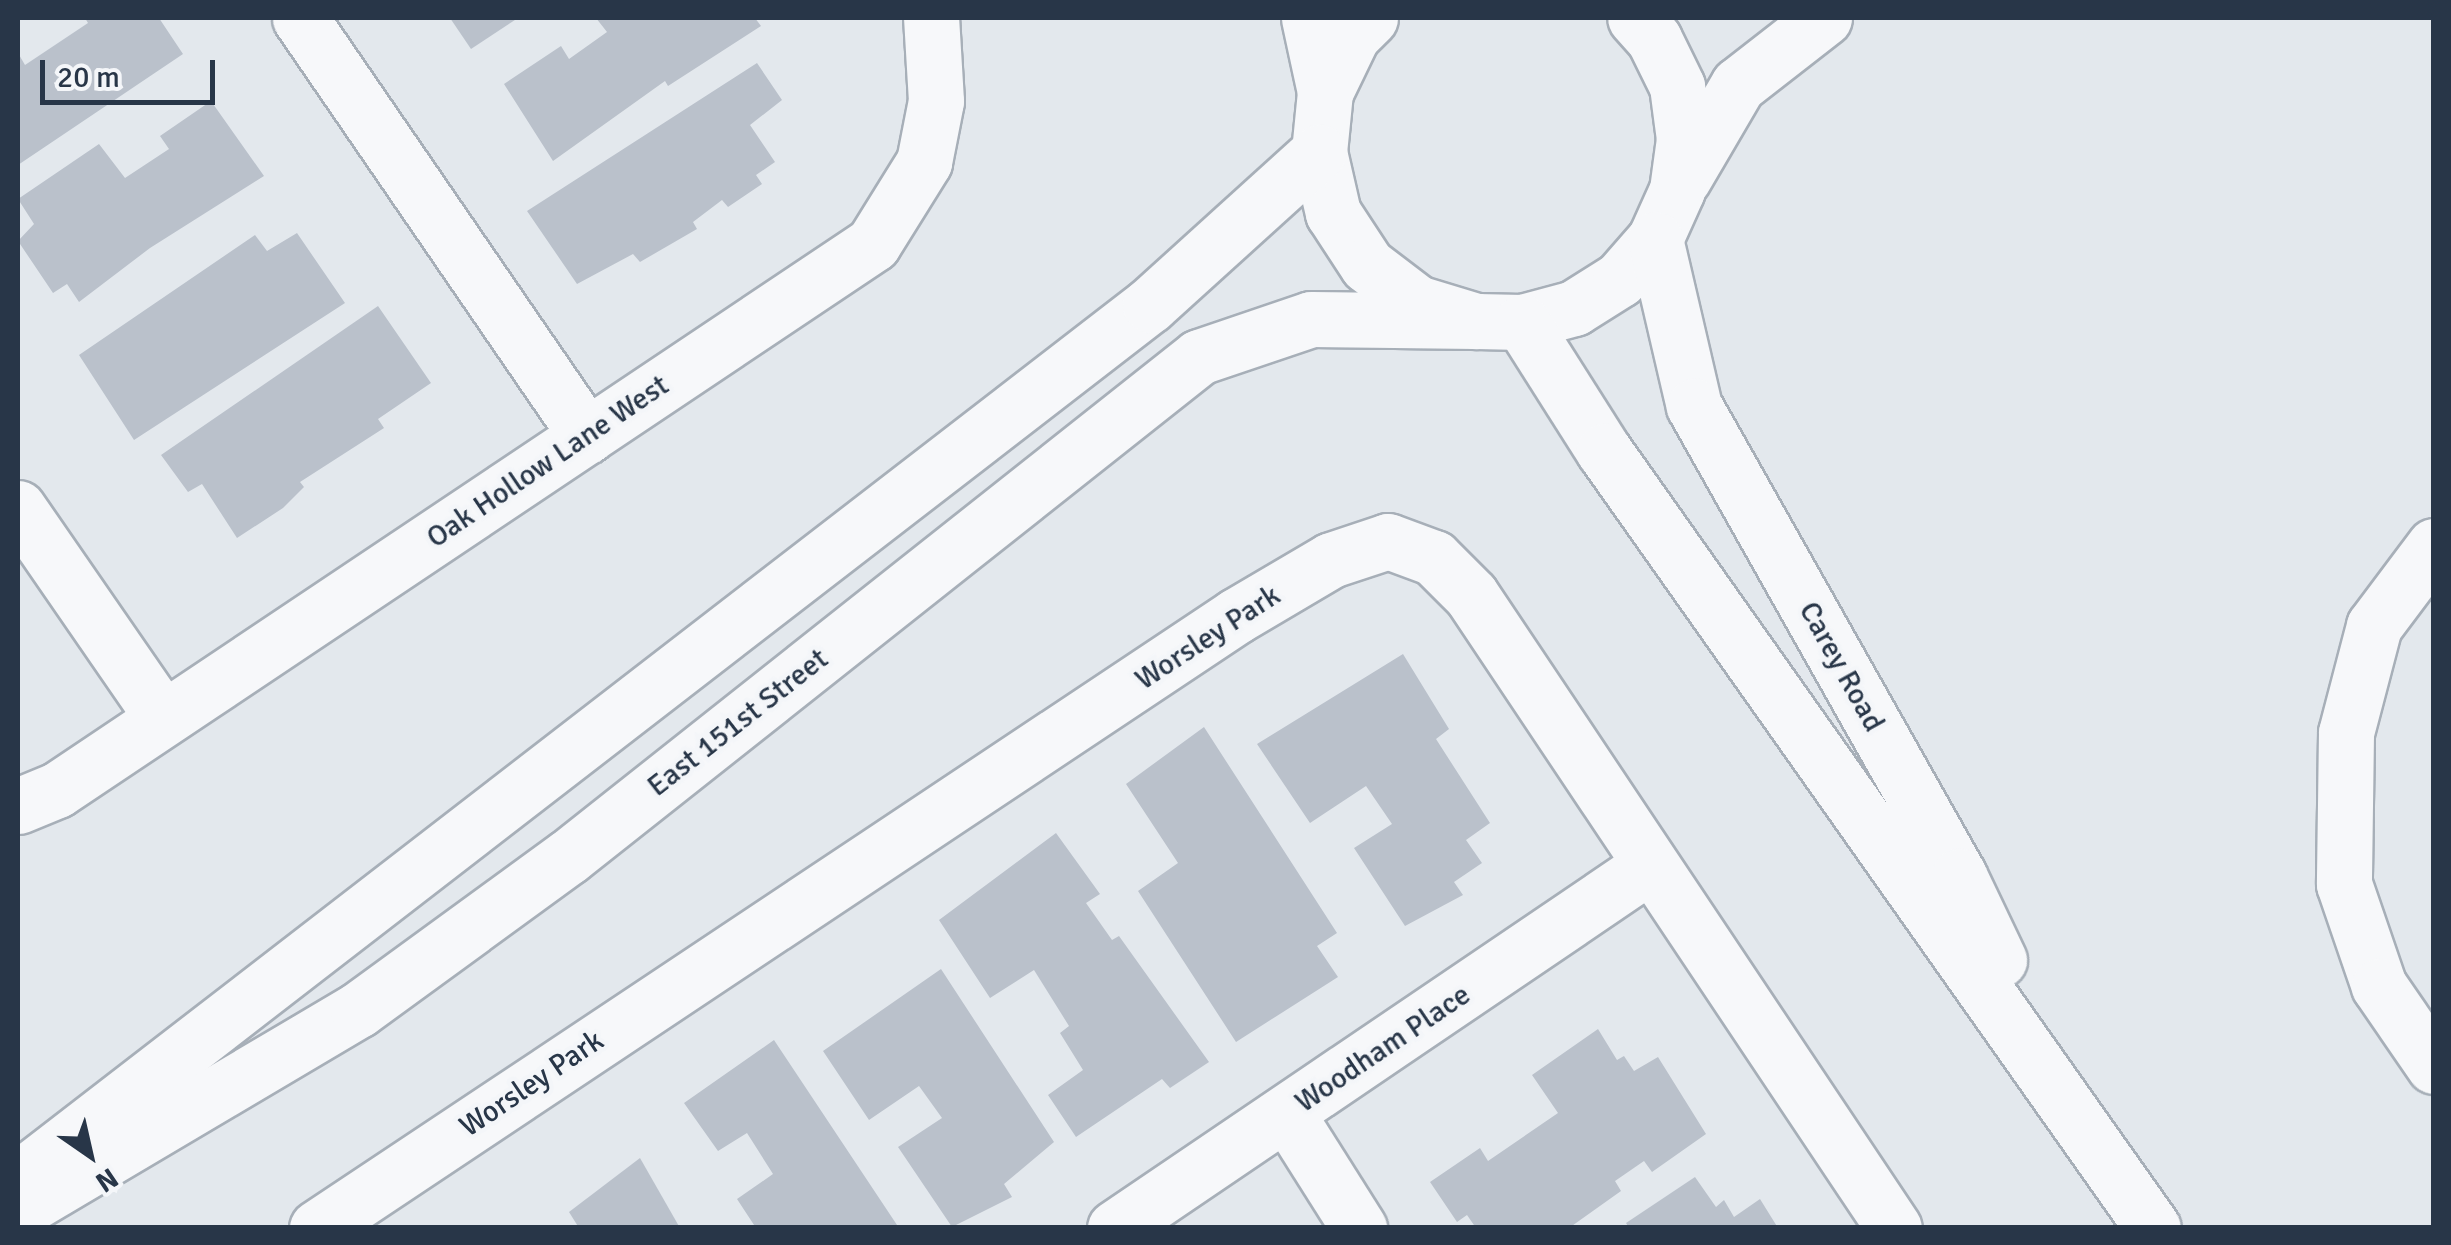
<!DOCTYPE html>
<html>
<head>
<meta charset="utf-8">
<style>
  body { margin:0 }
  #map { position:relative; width:2451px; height:1245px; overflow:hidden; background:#e3e8ed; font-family:Signika,sans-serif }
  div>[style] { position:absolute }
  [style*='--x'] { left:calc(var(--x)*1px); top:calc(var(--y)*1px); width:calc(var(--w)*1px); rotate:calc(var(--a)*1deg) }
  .building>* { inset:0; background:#bac1cb }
  .roads { filter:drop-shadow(2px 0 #a7afb8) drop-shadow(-2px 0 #a7afb8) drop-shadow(0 2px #a7afb8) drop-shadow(0 -2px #a7afb8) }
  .minor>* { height:55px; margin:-27.5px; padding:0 27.5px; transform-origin:27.5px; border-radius:27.5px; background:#f7f8fa }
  span { translate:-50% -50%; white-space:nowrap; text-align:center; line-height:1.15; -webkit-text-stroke:9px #f4f6f9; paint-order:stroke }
  .street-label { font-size:30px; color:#283648 }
  .frame { position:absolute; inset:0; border:20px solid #283648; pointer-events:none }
  .north { position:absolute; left:40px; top:1105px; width:100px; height:100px; -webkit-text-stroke:8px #f4f6f9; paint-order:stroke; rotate:146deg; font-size:28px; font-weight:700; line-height:40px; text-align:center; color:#283648 }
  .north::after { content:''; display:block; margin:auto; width:35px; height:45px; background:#283648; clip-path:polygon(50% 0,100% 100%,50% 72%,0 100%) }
  .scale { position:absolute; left:40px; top:60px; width:175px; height:45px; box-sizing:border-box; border:5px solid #283648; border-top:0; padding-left:12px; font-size:30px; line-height:35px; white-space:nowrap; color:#283648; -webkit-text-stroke:8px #f4f6f9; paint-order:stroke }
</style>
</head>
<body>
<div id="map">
  <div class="building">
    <i style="clip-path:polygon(85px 18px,159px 18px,183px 54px,18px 165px,18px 53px,25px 65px,88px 23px)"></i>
    <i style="clip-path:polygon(450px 18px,518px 18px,471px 49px)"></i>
    <i style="clip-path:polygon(596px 18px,755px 18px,761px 26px,668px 86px,665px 81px,553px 161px,504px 84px,561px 46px,569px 59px,607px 32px)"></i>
    <i style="clip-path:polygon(757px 63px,782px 100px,750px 125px,775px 162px,756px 175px,762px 184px,728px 207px,722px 200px,693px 222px,697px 229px,640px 262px,633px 254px,577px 284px,527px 211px)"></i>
    <i style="clip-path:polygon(211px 101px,264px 176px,150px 248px,79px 302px,67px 284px,53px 293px,18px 241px,34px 224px,18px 199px,99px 144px,125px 178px,169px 149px,160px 136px)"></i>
    <i style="clip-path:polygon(297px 233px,345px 303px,134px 440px,79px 355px,255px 235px,267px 251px)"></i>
    <i style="clip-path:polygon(378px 306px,431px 383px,378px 419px,384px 428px,300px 482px,304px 487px,283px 508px,237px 538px,202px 484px,188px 492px,161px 455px)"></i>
    <i style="clip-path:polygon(1403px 654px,1449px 729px,1436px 739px,1490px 823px,1466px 840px,1482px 863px,1454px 882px,1463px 895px,1405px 926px,1354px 848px,1392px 824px,1366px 786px,1310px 823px,1257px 744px)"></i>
    <i style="clip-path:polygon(1204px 727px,1337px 933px,1317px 946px,1338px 977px,1236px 1042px,1138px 891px,1178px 863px,1126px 784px)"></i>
    <i style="clip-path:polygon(1056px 833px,1100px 894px,1086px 903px,1112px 940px,1119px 936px,1209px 1062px,1170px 1088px,1162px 1079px,1076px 1137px,1048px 1095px,1083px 1070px,1060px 1033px,1069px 1026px,1034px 970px,990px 998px,939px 920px)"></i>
    <i style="clip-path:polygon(941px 969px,1054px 1142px,1004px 1184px,1012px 1197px,952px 1227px,898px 1147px,942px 1118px,919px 1086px,869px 1120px,823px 1051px)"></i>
    <i style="clip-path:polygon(1598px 1029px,1617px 1060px,1624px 1056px,1634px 1071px,1658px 1057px,1706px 1134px,1652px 1172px,1644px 1161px,1615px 1181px,1621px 1191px,1569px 1228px,1476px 1228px,1467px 1215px,1457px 1222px,1430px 1182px,1480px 1148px,1488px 1161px,1558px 1113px,1532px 1075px)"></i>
    <i style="clip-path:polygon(774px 1040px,899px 1228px,756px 1228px,737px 1199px,773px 1174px,747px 1133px,718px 1151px,684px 1103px)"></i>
    <i style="clip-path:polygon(640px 1158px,680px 1228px,579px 1228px,569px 1212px)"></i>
    <i style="clip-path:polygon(1695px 1177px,1716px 1207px,1724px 1200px,1734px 1217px,1760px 1199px,1778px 1228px,1629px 1228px,1626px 1223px)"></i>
  </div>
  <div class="roads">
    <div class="minor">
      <i style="--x:300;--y:18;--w:507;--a:55.53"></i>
      <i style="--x:1309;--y:18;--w:76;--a:77.8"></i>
      <i style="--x:1370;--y:18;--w:25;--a:135"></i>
      <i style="--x:1352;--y:36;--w:62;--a:115.7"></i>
      <i style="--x:1325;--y:92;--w:60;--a:95.7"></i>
      <i style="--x:1319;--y:152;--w:63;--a:77.1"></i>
      <i style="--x:1333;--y:213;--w:62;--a:56.8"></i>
      <i style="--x:1367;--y:265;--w:63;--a:37.2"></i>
      <i style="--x:1417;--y:303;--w:62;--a:17"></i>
      <i style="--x:1476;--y:321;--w:46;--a:1.2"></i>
      <i style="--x:1522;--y:322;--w:54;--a:-15.1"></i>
      <i style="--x:1574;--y:308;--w:54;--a:-32.2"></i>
      <i style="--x:1620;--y:279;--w:53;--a:-48.8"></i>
      <i style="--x:1655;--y:239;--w:54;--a:-65.8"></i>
      <i style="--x:1677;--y:190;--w:51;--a:-82.2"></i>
      <i style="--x:1684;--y:139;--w:53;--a:-97.5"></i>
      <i style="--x:1677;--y:86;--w:52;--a:-116.1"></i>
      <i style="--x:1654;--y:39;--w:28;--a:-132"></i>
      <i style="--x:1683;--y:179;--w:109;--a:-59.7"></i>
      <i style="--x:1738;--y:85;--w:109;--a:-37.9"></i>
      <i style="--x:1655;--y:239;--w:171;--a:76.9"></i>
      <i style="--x:1694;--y:406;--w:540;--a:60.58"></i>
      <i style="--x:1959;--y:876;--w:93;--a:64.5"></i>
      <i style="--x:1522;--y:322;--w:153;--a:57.6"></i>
      <i style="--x:1604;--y:451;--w:951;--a:54.76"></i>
      <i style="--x:18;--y:508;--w:255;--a:55.4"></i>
      <i style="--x:2434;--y:546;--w:100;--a:126.9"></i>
      <i style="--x:2374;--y:626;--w:111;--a:104.7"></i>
      <i style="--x:2346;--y:733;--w:151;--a:90.8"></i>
      <i style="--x:2344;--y:884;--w:108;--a:71.1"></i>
      <i style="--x:2379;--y:986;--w:97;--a:55.5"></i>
      <i style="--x:18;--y:806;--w:42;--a:-22.3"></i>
      <i style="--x:57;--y:790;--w:982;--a:-33.79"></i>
      <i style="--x:873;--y:244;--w:97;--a:-58.1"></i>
      <i style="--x:924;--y:162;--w:62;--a:-78.9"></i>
      <i style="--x:936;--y:101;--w:83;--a:-93.4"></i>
      <i style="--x:1287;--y:1114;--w:135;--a:57.7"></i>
      <i style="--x:35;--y:1166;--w:1409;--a:-37.68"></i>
      <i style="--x:1150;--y:305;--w:228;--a:-42.2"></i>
      <i style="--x:18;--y:1211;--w:395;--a:-30.6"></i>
      <i style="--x:358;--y:1010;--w:260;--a:-36.1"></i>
      <i style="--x:568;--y:857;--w:805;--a:-38.39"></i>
      <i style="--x:1199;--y:357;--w:118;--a:-18.7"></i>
      <i style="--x:1311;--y:319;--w:165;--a:0.7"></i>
      <i style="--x:317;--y:1228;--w:1104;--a:-33.66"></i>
      <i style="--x:1236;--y:616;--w:110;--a:-30.5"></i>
      <i style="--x:1331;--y:560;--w:60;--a:-18.4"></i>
      <i style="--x:1388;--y:541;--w:49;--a:20.3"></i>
      <i style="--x:1434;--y:558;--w:52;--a:45"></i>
      <i style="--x:1471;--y:595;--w:761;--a:56.25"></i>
      <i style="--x:1115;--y:1228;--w:645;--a:-34.13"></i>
    </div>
  </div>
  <div class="street-label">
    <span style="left:548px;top:462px;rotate:-34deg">Oak Hollow Lane West</span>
    <span style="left:1208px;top:638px;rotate:-33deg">Worsley Park</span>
    <span style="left:1841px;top:667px;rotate:61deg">Carey Road</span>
    <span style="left:738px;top:723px;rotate:-38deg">East 151st Street</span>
    <span style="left:1383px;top:1049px;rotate:-34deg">Woodham Place</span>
    <span style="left:532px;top:1084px;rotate:-34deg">Worsley Park</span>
  </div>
  <div class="frame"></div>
  <div class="north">N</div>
  <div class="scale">20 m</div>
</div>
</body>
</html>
